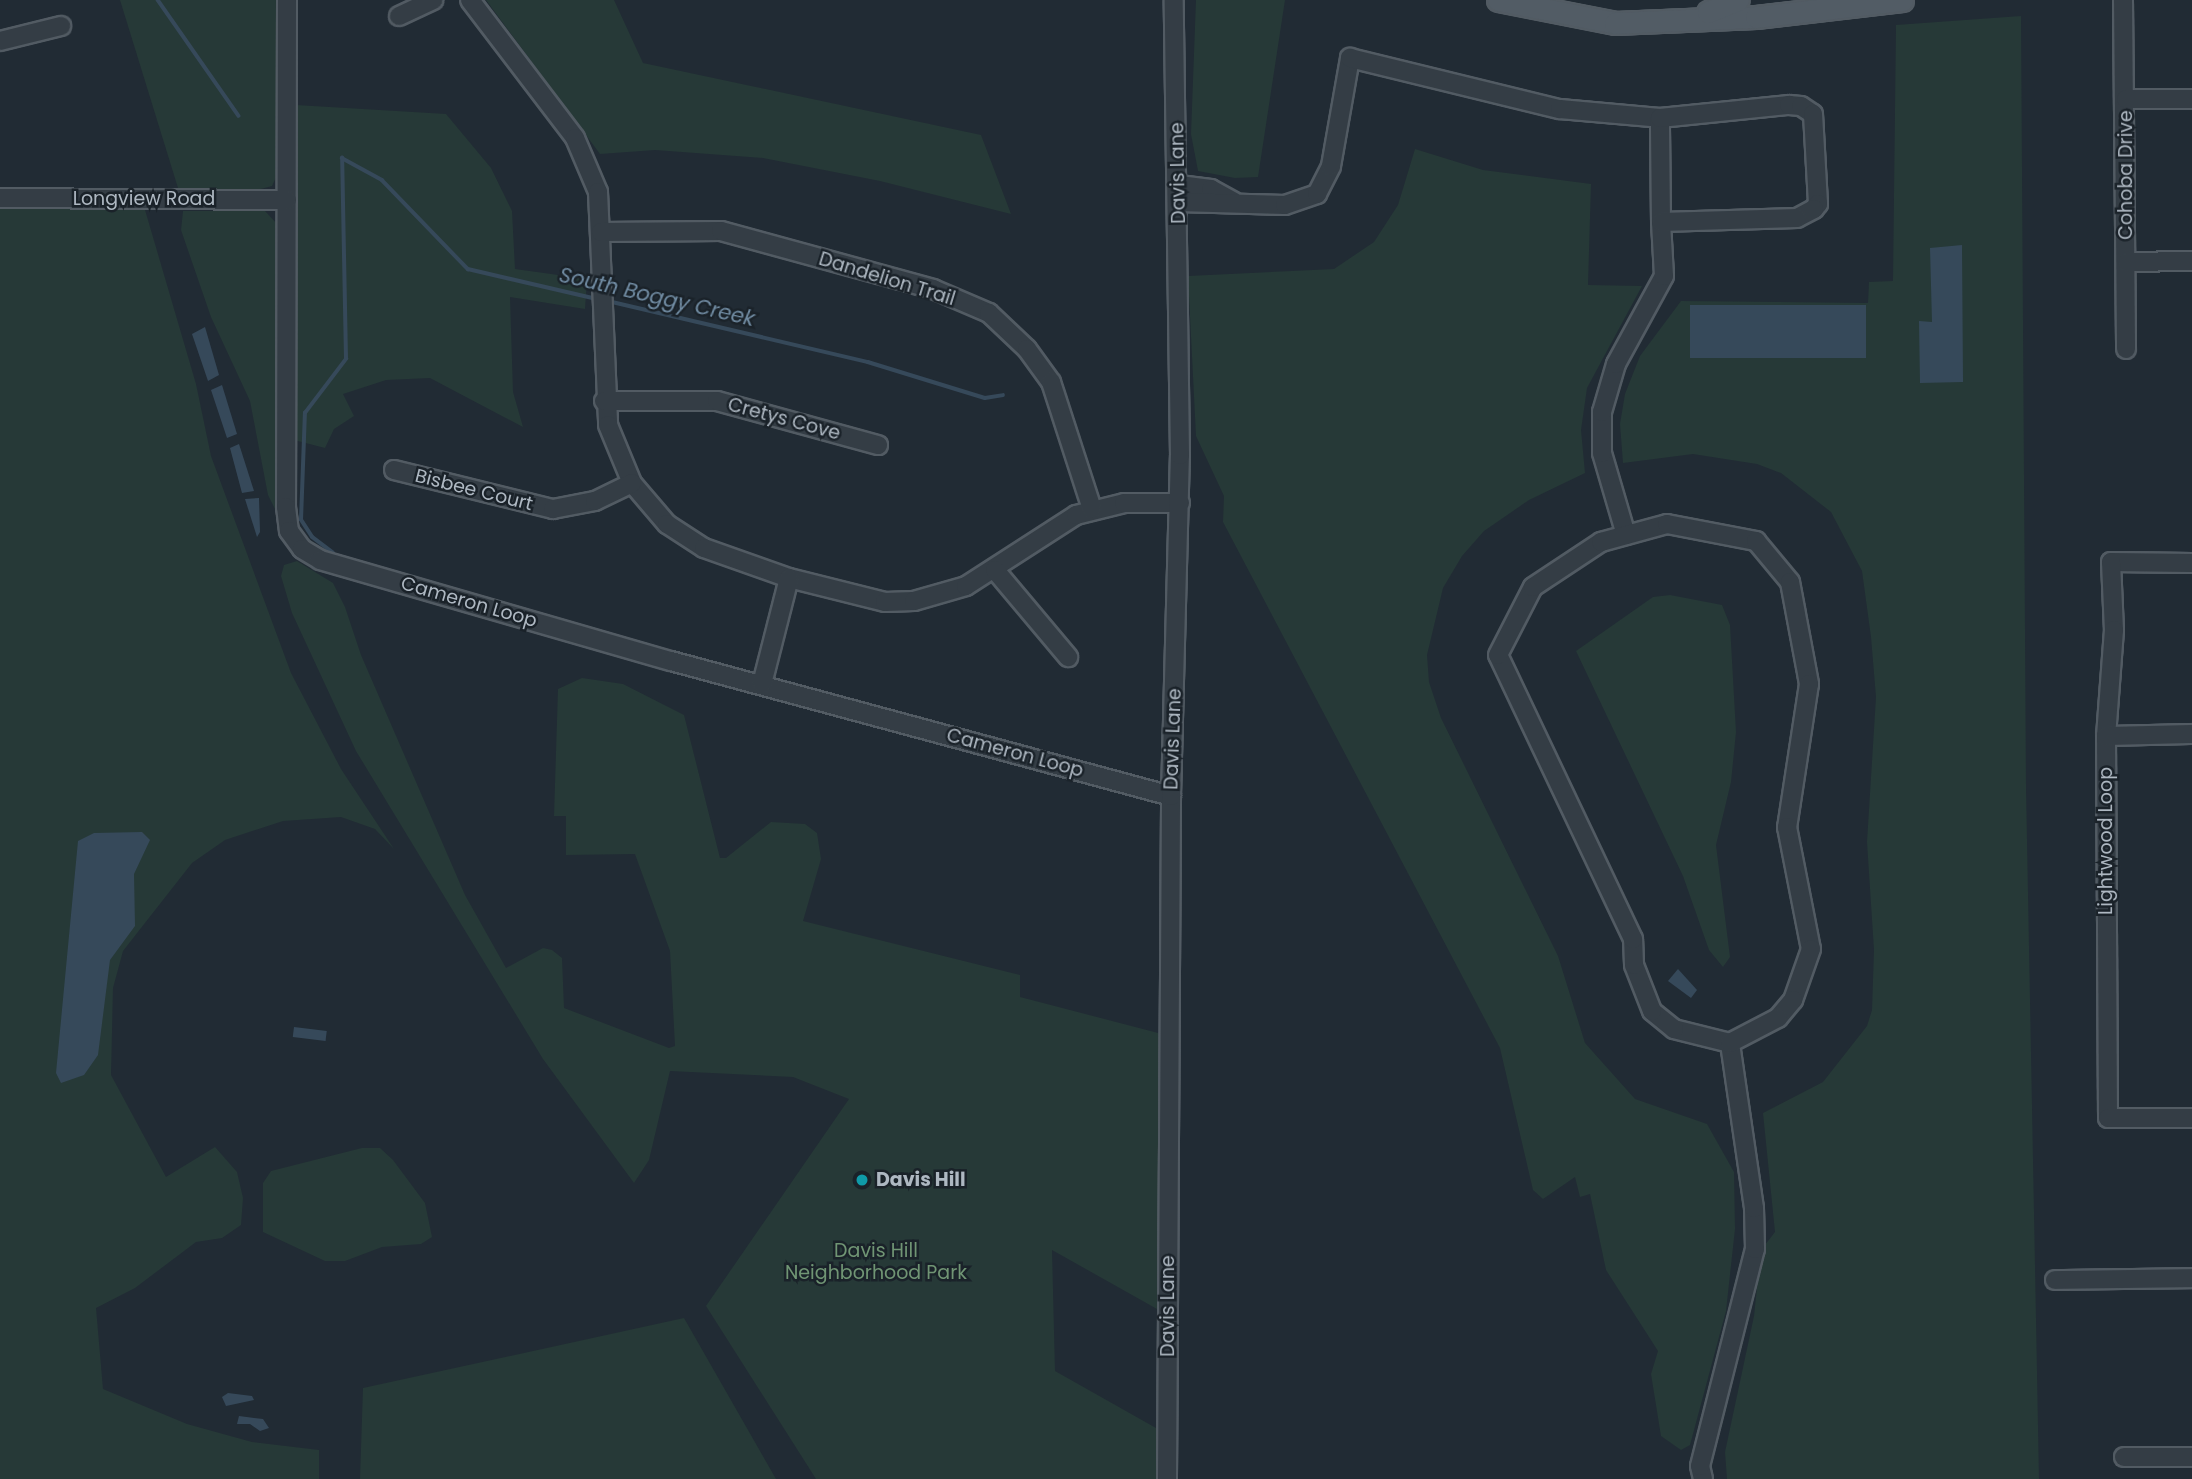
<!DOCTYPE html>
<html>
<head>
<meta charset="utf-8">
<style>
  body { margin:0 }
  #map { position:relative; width:2192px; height:1479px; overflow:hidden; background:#212b34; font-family:Poppins,sans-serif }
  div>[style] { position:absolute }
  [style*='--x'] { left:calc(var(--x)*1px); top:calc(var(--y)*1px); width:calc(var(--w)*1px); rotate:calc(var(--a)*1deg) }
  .green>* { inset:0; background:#263937 }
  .water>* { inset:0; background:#36495a; transform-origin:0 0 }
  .stream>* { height:3.5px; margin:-1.75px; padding:0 1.75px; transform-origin:1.75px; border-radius:1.75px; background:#36495a }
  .roads { filter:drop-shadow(2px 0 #525b63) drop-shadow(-2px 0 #525b63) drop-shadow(0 2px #525b63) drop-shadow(0 -2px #525b63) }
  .minor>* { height:18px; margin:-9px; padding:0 9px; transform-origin:9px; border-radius:9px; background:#343d45 }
  .major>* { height:21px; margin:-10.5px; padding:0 10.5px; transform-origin:10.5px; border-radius:10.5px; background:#525c65 }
  .dots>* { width:19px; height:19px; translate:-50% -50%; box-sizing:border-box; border:4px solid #1a2229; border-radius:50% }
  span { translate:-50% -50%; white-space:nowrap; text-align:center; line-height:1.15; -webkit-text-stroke:5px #1a2229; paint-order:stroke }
  .street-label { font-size:19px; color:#aeb8c2 }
  .poi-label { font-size:19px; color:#aeb8c2; font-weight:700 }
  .left { translate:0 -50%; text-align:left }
  .park-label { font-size:19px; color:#709574 }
  .water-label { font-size:21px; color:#718ca3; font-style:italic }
</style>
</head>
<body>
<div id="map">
  <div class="green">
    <i style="clip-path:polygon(120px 0,278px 0,278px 173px,272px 186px,257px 190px,178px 188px)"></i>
    <i style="clip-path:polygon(486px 0,614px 0,643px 63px,981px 135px,1011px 214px,880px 181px,763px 158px,655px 150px,600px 154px)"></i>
    <i style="clip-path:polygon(1196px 0,1285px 0,1258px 177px,1235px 178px,1198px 171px,1191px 134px)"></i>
    <i style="clip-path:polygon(2021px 16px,2026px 787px,2039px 1479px,1727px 1479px,1725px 1452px,1754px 1316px,1761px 1250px,1775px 1232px,1763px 1113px,1823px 1082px,1867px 1026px,1872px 1010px,1874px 950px,1867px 842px,1876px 697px,1871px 637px,1862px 571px,1831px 512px,1781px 473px,1757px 464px,1693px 454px,1623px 463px,1620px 424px,1625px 394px,1640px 356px,1681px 301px,1868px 303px,1869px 282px,1893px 281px,1896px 25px)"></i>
    <i style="clip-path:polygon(296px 105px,446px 114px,491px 168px,512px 211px,515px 269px,587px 279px,585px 309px,510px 297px,513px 392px,523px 427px,430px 378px,386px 380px,343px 394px,354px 416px,334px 429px,325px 448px,294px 440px)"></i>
    <i style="clip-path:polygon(1415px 149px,1483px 170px,1591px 184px,1588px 285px,1642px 286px,1587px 388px,1581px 430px,1585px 473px,1529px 500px,1484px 531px,1462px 556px,1443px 588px,1427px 655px,1429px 682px,1441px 718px,1558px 956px,1585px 1043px,1635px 1099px,1707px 1124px,1734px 1172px,1735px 1229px,1726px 1311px,1690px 1445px,1681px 1450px,1661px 1436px,1651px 1374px,1658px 1351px,1606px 1270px,1590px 1194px,1580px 1197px,1575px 1177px,1543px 1199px,1533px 1190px,1500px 1048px,1223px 522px,1224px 496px,1196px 436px,1188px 276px,1334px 269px,1374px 242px,1398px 205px)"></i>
    <i style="clip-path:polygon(143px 203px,196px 384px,211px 456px,291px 673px,341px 769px,394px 849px,375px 829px,341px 817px,283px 821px,225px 840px,192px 863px,123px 951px,113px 988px,111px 1075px,166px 1177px,215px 1147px,237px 1172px,243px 1198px,241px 1225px,222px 1238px,196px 1242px,135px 1288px,96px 1308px,103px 1389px,187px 1424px,252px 1442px,319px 1450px,319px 1479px,0 1479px,0 205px)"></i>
    <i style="clip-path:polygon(183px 211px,265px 211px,278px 225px,275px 509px,268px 495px,250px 401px,211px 317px,181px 230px)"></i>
    <i style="clip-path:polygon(297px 561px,333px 583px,345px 607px,361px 655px,465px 895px,506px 968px,543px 948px,552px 950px,562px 958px,564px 1008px,669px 1048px,675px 1046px,670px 951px,635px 854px,566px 855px,566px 816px,554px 816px,558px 689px,582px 678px,623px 684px,684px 715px,720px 858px,726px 858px,771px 822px,805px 824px,817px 833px,821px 859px,803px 921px,1020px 975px,1020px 997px,1162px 1034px,1157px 1309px,1052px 1250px,1055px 1371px,1156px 1428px,1156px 1479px,816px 1479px,706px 1306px,849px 1099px,793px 1077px,670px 1071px,649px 1160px,634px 1183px,543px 1059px,356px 751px,292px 613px,281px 576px,284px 565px)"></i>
    <i style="clip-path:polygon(1670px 595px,1722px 605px,1730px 625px,1736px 732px,1731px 782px,1716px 845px,1730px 957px,1723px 967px,1709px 950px,1683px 876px,1576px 651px,1653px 597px)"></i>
    <i style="clip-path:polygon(362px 1148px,380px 1148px,393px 1160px,425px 1203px,432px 1237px,421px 1244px,382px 1247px,345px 1261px,325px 1261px,263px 1232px,263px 1183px,271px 1171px)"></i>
    <i style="clip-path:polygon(684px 1318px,776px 1479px,360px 1479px,363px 1388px)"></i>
  </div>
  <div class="water">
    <i style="clip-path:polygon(1962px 245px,1963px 382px,1920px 383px,1919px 321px,1932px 322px,1930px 248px)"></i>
    <i style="left:1690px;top:305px;width:176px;height:53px"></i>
    <i style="clip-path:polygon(205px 327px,219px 375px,208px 381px,192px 334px)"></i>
    <i style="clip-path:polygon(222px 385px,237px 434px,227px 438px,211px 390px)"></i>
    <i style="clip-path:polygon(239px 444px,254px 491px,242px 493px,230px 448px)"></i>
    <i style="clip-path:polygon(259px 498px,260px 532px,257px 537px,245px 499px)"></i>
    <i style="clip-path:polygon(142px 832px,150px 840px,134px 874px,135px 926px,110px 960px,98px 1055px,84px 1075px,61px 1083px,56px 1073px,78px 841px,94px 833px)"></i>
    <i style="clip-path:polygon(1678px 969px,1697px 990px,1691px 998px,1668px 981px)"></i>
    <i style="left:294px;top:1027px;width:33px;height:10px;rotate:7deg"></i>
    <i style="clip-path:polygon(228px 1393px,252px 1396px,254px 1400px,226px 1406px,222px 1397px)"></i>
    <i style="clip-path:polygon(239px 1416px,263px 1419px,269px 1428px,260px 1431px,250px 1424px,237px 1424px)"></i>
  </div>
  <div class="stream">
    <i style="--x:158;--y:0;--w:141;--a:55.1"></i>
    <i style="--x:608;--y:301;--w:267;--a:13.2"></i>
    <i style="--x:868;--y:362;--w:122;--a:17.1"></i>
    <i style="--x:985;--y:398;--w:18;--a:-9"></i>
    <i style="--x:333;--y:553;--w:26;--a:-143"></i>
    <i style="--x:312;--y:537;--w:20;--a:-123"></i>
    <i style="--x:301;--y:520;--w:107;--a:-87.9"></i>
    <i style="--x:305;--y:413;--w:68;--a:-52.8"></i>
    <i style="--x:346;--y:359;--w:201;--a:-91.1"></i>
    <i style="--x:342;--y:158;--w:46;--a:28.8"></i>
    <i style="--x:382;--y:180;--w:124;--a:46"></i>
    <i style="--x:468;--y:269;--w:132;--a:13.1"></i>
  </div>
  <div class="roads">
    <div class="minor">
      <i style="--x:287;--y:0;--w:507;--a:90.11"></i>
      <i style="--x:286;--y:507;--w:24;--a:83"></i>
      <i style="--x:289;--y:531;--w:22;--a:54"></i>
      <i style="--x:302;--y:549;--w:21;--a:31"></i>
      <i style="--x:320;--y:560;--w:365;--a:16.1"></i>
      <i style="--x:671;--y:661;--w:518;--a:15.11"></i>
      <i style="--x:470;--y:0;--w:173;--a:52.7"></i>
      <i style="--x:575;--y:138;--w:59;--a:66.9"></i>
      <i style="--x:598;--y:192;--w:233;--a:87.5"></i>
      <i style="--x:608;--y:425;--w:63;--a:67.5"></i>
      <i style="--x:632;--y:483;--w:54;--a:49.5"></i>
      <i style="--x:667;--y:524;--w:44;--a:33"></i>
      <i style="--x:704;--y:548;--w:90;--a:19.4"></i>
      <i style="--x:789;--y:578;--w:99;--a:14"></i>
      <i style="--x:885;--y:602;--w:29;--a:-2"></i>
      <i style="--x:914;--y:601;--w:54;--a:-16.1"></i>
      <i style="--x:966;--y:586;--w:131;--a:-32.8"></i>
      <i style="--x:1076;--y:515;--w:49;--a:-14"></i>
      <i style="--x:1124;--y:503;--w:56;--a:0"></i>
      <i style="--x:2123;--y:0;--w:349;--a:89.5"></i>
      <i style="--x:399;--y:16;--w:38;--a:-25"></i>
      <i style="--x:0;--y:41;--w:63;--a:-13.8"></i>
      <i style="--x:2126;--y:99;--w:66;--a:0"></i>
      <i style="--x:1179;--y:185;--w:32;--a:7"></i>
      <i style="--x:1211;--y:189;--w:26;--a:29"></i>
      <i style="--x:0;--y:198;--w:287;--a:0.4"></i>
      <i style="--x:1179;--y:202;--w:106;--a:1.6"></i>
      <i style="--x:1285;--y:205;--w:34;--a:-19"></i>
      <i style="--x:1317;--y:194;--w:31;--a:-63"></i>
      <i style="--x:1331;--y:166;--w:110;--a:-80"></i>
      <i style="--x:1350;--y:58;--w:216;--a:13.7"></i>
      <i style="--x:1560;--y:109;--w:100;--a:5.1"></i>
      <i style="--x:601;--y:232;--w:120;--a:-0.5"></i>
      <i style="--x:721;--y:231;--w:220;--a:15.3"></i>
      <i style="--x:933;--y:289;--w:61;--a:23.2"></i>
      <i style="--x:989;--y:313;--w:52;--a:43.5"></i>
      <i style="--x:1027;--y:349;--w:41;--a:54"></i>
      <i style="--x:1051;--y:382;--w:133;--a:72.1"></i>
      <i style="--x:2127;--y:262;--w:65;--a:-0.9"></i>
      <i style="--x:604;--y:401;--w:113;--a:0"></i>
      <i style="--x:717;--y:401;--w:167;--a:15.3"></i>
      <i style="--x:394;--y:470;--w:164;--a:13.8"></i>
      <i style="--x:553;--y:509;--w:43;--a:-10.8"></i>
      <i style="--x:595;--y:501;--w:41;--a:-25.9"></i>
      <i style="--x:1626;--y:535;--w:85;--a:-106.3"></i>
      <i style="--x:1602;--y:453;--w:41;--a:-90"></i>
      <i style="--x:1602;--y:412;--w:50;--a:-73.7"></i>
      <i style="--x:1616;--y:364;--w:100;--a:-61.4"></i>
      <i style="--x:1664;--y:276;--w:54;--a:-93.2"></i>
      <i style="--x:1661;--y:222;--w:104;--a:-90.6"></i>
      <i style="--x:1660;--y:118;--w:130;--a:-5.8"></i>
      <i style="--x:1789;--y:105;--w:12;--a:5"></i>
      <i style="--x:1801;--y:106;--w:14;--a:34"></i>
      <i style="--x:1813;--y:114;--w:90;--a:86.8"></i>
      <i style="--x:1818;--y:204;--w:6;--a:129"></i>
      <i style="--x:1814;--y:209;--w:19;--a:152"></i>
      <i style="--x:1797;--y:218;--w:136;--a:178.3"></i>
      <i style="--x:2192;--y:563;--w:81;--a:-179.3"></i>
      <i style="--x:2111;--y:562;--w:68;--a:87.5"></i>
      <i style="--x:2114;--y:630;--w:106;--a:94.3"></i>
      <i style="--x:2106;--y:736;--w:382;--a:89.7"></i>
      <i style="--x:2108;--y:1118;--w:84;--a:0"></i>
      <i style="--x:995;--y:570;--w:114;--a:50"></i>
      <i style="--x:762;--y:684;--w:109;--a:-75.7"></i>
      <i style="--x:2106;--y:736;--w:86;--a:-1.3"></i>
      <i style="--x:2055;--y:1280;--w:137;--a:-0.8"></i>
      <i style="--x:2124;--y:1457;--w:68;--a:0"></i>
      <i style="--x:1167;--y:1479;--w:683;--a:-89.66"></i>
      <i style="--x:1171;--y:796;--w:341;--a:-88.5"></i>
      <i style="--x:1180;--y:455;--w:455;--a:-90.8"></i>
      <i style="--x:1703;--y:1479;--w:13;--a:-103"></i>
      <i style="--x:1700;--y:1466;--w:224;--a:-75.8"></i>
      <i style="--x:1755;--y:1249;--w:41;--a:-91.4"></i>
      <i style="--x:1754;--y:1208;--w:167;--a:-98.3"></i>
      <i style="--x:1730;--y:1043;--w:58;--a:-166"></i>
      <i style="--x:1674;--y:1029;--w:28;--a:-141"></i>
      <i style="--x:1652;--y:1011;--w:49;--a:-111.4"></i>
      <i style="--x:1634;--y:965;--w:26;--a:-92"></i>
      <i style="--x:1633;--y:939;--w:314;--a:-115.4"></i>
      <i style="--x:1498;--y:655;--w:76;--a:-62.8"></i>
      <i style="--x:1533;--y:587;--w:82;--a:-33.5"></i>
      <i style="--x:1601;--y:542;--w:68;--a:-15.3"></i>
      <i style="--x:1667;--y:524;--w:91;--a:10.8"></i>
      <i style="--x:1756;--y:541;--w:53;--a:50.3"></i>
      <i style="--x:1790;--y:582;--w:104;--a:79.4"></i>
      <i style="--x:1809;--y:684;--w:145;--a:98.7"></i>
      <i style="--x:1787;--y:827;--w:124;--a:78.9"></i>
      <i style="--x:1811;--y:949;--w:54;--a:109.4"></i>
      <i style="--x:1793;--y:1000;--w:23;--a:130"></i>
      <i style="--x:1778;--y:1018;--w:54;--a:152.5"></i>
    </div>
    <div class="major">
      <i style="--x:1498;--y:0;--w:119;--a:11.1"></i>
      <i style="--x:1615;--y:23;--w:141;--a:-2.4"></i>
      <i style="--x:1756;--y:17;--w:147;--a:-6.6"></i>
      <i style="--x:1708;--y:12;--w:32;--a:-22"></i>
    </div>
  </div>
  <div class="dots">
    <i style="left:862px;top:1180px;background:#0f9aa8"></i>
  </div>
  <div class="street-label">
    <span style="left:1178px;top:173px;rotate:-91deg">Davis Lane</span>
    <span style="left:2126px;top:175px;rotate:-90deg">Cohoba Drive</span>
    <span style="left:144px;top:199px">Longview Road</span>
    <span style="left:887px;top:279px;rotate:17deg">Dandelion Trail</span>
    <span style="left:784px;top:419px;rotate:15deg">Cretys Cove</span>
    <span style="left:474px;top:490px;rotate:14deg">Bisbee Court</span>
    <span style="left:469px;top:602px;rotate:16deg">Cameron Loop</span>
    <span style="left:1173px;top:739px;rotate:-88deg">Davis Lane</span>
    <span style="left:1015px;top:753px;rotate:15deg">Cameron Loop</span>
    <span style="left:2106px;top:841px;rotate:-90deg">Lightwood Loop</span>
    <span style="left:1168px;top:1306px;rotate:-90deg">Davis Lane</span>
  </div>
  <div class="poi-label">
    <span class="left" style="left:876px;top:1180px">Davis Hill</span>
  </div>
  <div class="park-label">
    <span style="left:876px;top:1262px">Davis Hill<br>Neighborhood Park</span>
  </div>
  <div class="water-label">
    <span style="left:657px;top:297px;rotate:13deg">South Boggy Creek</span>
  </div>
</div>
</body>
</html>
